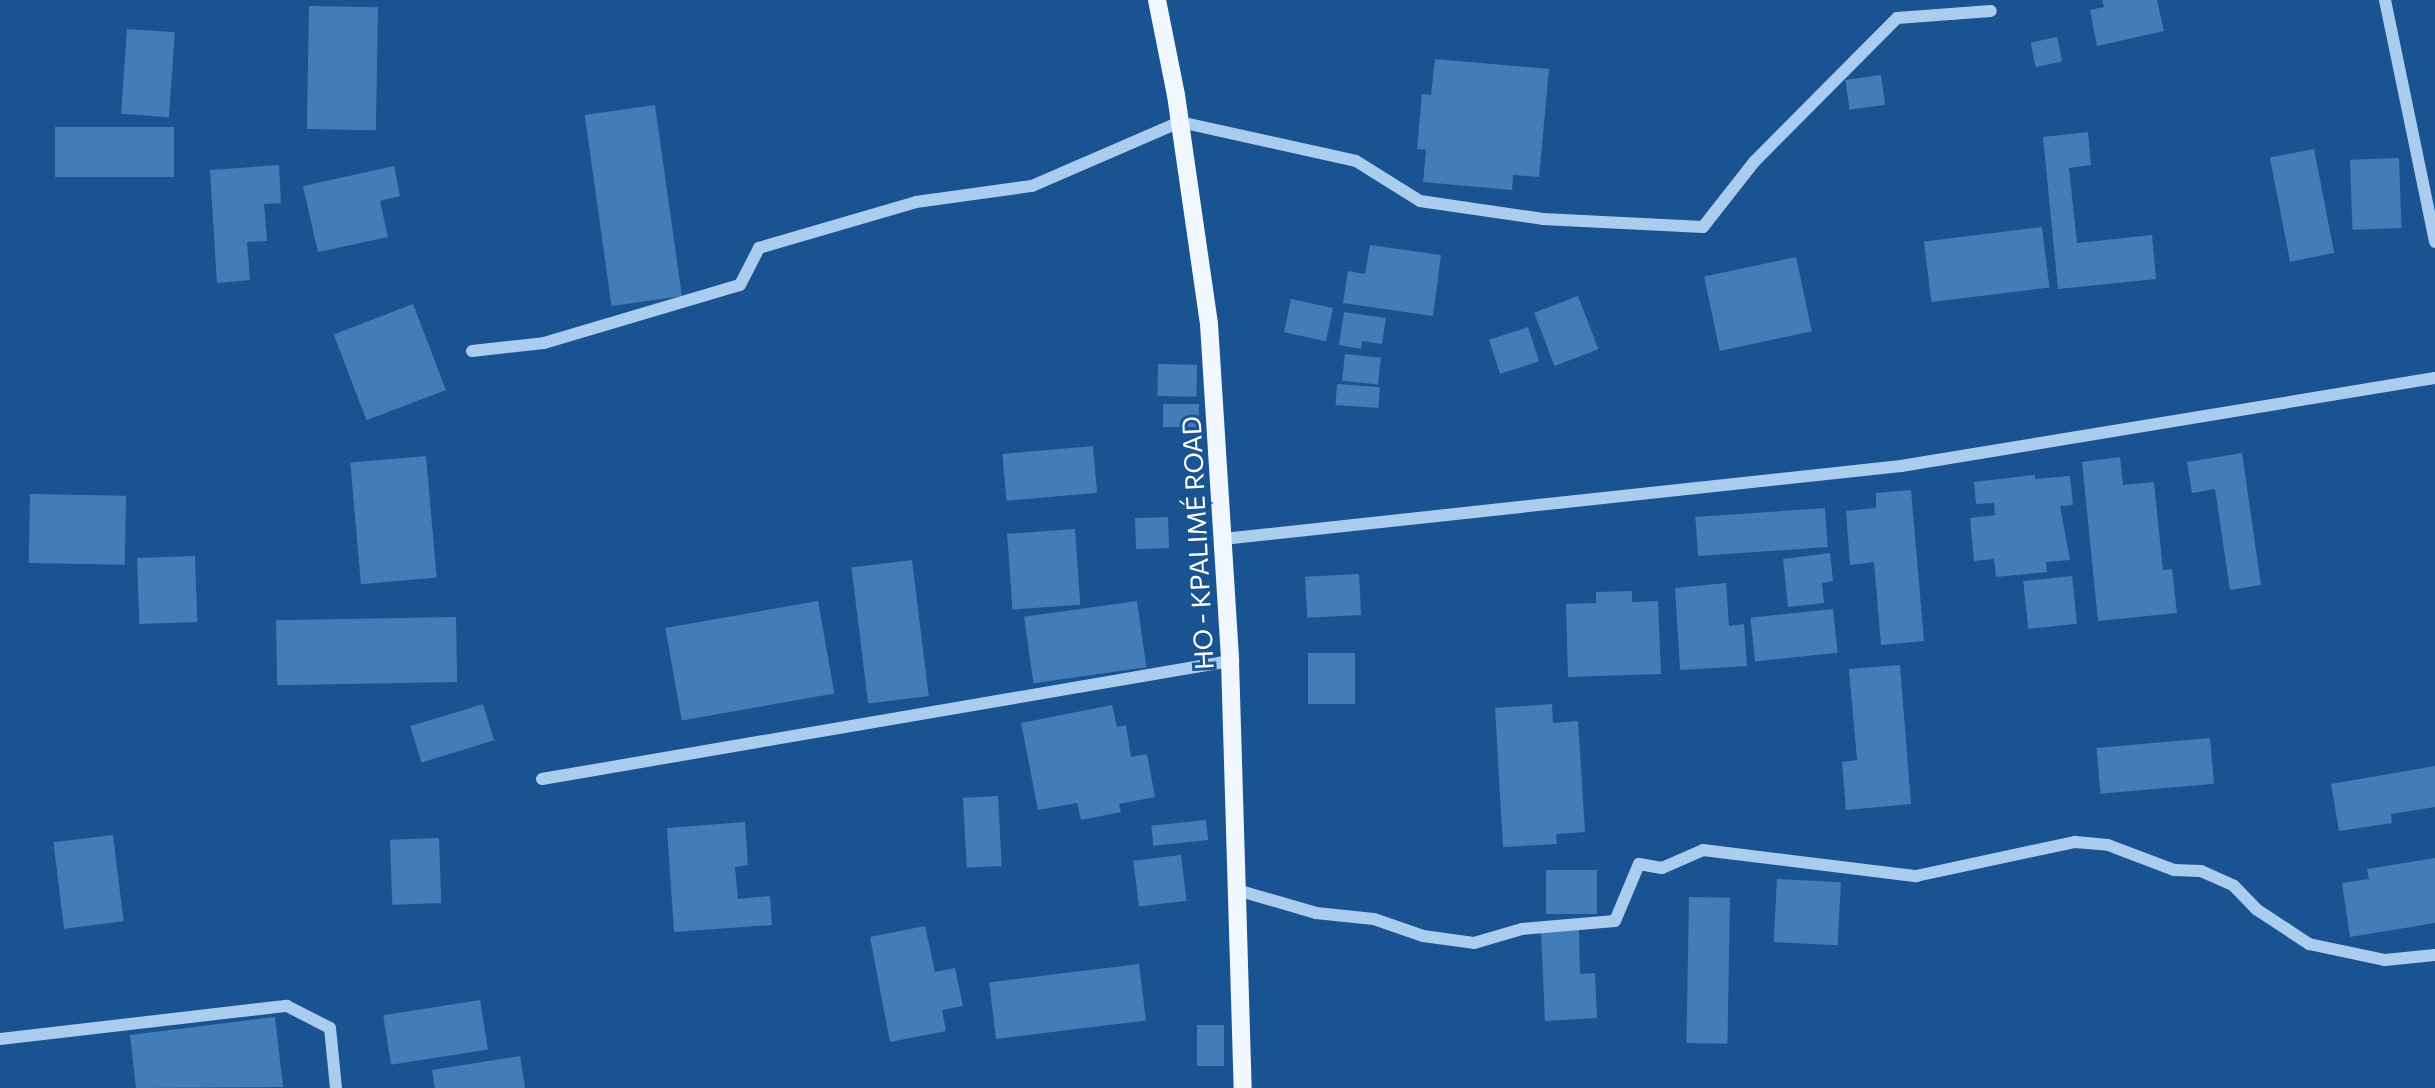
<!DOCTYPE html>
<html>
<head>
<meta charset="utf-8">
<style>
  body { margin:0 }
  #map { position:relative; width:2435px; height:1088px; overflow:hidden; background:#1a5392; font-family:Commissioner,sans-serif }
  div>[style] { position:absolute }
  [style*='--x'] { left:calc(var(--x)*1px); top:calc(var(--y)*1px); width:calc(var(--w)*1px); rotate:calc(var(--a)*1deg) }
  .building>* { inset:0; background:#427cb9; transform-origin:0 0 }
  .minor>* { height:12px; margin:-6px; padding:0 6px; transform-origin:6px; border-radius:6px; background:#a9ccef }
  .major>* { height:18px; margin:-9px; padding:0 9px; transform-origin:9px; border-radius:9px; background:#f1f7ff }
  span { translate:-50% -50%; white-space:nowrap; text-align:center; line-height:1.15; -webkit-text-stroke:6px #1a5392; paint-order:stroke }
  .street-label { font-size:26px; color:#fff }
</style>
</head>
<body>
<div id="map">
  <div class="building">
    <i style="clip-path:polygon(2102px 0,2157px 0,2164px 31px,2097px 46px,2090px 10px,2104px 7px)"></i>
    <i style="left:309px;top:6px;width:69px;height:123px;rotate:1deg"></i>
    <i style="left:127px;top:29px;width:48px;height:85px;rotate:4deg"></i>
    <i style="left:2057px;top:37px;width:25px;height:27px;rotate:78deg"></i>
    <i style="clip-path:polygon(1435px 59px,1549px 69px,1539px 177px,1513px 175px,1512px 190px,1423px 182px,1426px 150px,1417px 149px,1422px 94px,1431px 95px)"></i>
    <i style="left:1881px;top:75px;width:30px;height:36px;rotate:82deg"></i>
    <i style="left:655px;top:105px;width:193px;height:71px;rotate:82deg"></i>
    <i style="left:55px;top:127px;width:119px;height:50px"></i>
    <i style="clip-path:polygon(2088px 132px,2091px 165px,2069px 168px,2077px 243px,2152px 235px,2156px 279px,2058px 289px,2043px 137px)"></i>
    <i style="left:2314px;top:149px;width:106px;height:45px;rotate:79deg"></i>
    <i style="left:2399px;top:158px;width:70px;height:49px;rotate:88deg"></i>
    <i style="clip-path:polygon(279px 165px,281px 203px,264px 204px,267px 241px,247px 242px,250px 280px,217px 283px,210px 170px)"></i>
    <i style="clip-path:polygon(394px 166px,400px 196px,380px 201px,388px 237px,318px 252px,303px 186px)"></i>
    <i style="left:2042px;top:227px;width:61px;height:119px;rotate:83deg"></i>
    <i style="clip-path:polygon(1370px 245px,1441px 255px,1433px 316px,1343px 303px,1348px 271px,1365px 274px)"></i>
    <i style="left:1796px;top:257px;width:76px;height:94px;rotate:78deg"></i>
    <i style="left:1578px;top:296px;width:57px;height:47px;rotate:69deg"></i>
    <i style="left:1291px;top:299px;width:43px;height:34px;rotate:12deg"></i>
    <i style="left:413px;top:304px;width:92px;height:85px;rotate:69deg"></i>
    <i style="clip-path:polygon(1344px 312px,1386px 318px,1382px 344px,1362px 341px,1361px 349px,1339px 345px)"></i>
    <i style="left:1528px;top:327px;width:36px;height:41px;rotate:72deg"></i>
    <i style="left:1345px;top:354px;width:36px;height:27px;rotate:6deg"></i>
    <i style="left:1158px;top:364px;width:39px;height:32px;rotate:1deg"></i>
    <i style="left:1337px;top:384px;width:43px;height:21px;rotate:4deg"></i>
    <i style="left:1163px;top:404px;width:36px;height:23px"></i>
    <i style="left:1093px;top:446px;width:47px;height:91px;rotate:85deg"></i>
    <i style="clip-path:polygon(2242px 453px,2261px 585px,2230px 590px,2215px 489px,2192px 493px,2187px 462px)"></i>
    <i style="left:426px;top:456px;width:122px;height:76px;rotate:85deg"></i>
    <i style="clip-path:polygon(2120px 457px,2123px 485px,2154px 482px,2163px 570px,2172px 569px,2177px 613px,2098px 621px,2082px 462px)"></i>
    <i style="clip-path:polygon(2035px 475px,2035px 479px,2070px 476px,2073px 505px,2060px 506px,2070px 560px,2046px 562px,2047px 572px,1996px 577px,1994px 559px,1974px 561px,1970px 518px,1995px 515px,1994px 503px,1976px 504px,1974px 482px)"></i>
    <i style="clip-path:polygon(1911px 490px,1924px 641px,1881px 645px,1874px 562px,1850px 565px,1846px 511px,1876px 508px,1876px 493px)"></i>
    <i style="left:30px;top:494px;width:96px;height:69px;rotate:1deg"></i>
    <i style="left:1825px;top:508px;width:39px;height:130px;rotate:86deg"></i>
    <i style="left:1168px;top:517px;width:31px;height:33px;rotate:88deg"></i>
    <i style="left:1075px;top:529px;width:76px;height:68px;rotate:86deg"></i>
    <i style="clip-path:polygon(1830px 553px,1833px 581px,1822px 583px,1824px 603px,1788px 607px,1783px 559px)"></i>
    <i style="left:195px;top:556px;width:66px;height:58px;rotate:88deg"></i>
    <i style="left:912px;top:560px;width:137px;height:61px;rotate:83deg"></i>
    <i style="left:1359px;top:574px;width:41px;height:54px;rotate:87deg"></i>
    <i style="left:2072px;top:576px;width:48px;height:49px;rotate:84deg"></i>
    <i style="clip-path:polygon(1726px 583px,1729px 626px,1744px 624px,1747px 666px,1680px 670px,1675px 588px)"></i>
    <i style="clip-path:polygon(1632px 591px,1632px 602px,1658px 601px,1661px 674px,1568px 677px,1566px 604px,1596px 603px,1596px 592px)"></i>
    <i style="left:818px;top:601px;width:94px;height:155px;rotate:80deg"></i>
    <i style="left:1137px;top:601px;width:67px;height:114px;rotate:82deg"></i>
    <i style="left:1833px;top:609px;width:44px;height:83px;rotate:84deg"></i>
    <i style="left:456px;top:617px;width:65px;height:180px;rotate:89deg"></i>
    <i style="left:1308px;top:653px;width:47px;height:51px"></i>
    <i style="clip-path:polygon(1900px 665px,1911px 804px,1846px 810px,1842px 762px,1857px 760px,1849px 669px)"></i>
    <i style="left:483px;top:704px;width:38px;height:76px;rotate:73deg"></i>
    <i style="clip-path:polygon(1552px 704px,1553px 723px,1578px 721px,1585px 832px,1556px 834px,1557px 844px,1503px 847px,1495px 708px)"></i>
    <i style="clip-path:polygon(1112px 705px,1117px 727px,1126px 725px,1131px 757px,1147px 754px,1155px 797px,1119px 804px,1121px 812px,1081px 820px,1077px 803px,1038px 810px,1021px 723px)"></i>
    <i style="left:2210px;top:738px;width:46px;height:114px;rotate:85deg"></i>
    <i style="clip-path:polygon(2435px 766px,2435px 807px,2391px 814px,2392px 823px,2339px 831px,2331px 784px)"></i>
    <i style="left:998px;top:796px;width:70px;height:35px;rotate:87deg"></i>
    <i style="left:1206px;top:820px;width:20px;height:55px;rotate:84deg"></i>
    <i style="clip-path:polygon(745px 822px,748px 865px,735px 867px,738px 899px,770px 896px,772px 925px,674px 932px,667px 828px)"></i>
    <i style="left:113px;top:835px;width:87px;height:60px;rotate:83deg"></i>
    <i style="left:439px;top:838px;width:65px;height:49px;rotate:88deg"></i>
    <i style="left:1181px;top:855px;width:46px;height:48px;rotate:83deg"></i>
    <i style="clip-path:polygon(2435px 858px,2435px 923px,2350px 937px,2342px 883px,2369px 879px,2367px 869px)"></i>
    <i style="left:1546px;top:870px;width:51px;height:44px"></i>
    <i style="left:1777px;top:879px;width:64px;height:63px;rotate:3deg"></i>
    <i style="left:1689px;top:897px;width:41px;height:146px;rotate:1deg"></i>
    <i style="clip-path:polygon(925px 926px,935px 972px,955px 968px,963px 1006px,942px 1010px,946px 1031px,890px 1042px,870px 937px)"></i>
    <i style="clip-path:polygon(1579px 930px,1580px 974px,1595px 973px,1597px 1018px,1545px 1021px,1541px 932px)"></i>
    <i style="left:1139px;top:964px;width:57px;height:151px;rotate:83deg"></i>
    <i style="left:480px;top:1000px;width:50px;height:98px;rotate:81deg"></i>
    <i style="clip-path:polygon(275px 1017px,283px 1087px,136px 1088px,130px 1035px)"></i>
    <i style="left:1197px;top:1025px;width:27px;height:41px"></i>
    <i style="clip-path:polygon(520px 1056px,525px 1088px,435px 1088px,432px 1070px)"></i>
  </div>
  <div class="minor">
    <i style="--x:2385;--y:0;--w:247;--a:78.3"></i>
    <i style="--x:472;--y:351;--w:72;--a:-6.3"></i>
    <i style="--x:544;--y:343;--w:204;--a:-16.5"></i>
    <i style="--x:740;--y:285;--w:42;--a:-62.8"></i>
    <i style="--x:759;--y:248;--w:164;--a:-16.3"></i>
    <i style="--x:916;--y:202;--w:117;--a:-7.9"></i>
    <i style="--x:1032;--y:186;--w:161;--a:-23.4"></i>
    <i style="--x:1180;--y:122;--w:180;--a:12.5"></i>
    <i style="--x:1356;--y:161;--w:75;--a:32"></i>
    <i style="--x:1420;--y:201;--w:124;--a:8.3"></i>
    <i style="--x:1543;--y:219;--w:160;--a:2.9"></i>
    <i style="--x:1703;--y:227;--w:83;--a:-51.9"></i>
    <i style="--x:1754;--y:162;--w:203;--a:-45.2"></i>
    <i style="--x:1897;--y:18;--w:94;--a:-4.3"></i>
    <i style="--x:1223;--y:539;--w:682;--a:-6.15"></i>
    <i style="--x:1901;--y:466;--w:541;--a:-9.36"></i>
    <i style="--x:542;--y:779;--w:698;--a:-9.73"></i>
    <i style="--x:1237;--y:890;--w:82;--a:16.2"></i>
    <i style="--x:1316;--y:913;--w:58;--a:5.9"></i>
    <i style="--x:1374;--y:919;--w:52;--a:19.1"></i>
    <i style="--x:1423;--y:936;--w:51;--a:7.8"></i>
    <i style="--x:1474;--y:943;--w:50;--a:-16.3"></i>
    <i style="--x:1522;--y:929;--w:93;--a:-4.9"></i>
    <i style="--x:1615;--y:921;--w:62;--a:-67.2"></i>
    <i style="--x:1639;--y:864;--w:23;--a:10"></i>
    <i style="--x:1662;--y:868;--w:45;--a:-23.7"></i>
    <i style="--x:1703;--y:850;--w:215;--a:7"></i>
    <i style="--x:1916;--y:876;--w:163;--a:-12.1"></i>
    <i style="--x:2075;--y:842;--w:33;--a:5"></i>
    <i style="--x:2108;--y:845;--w:71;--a:20.7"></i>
    <i style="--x:2174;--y:870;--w:27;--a:2"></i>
    <i style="--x:2201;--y:871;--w:36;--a:24"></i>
    <i style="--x:2234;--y:886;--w:32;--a:46"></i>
    <i style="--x:2256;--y:909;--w:64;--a:33.4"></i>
    <i style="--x:2309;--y:944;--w:78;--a:11.9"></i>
    <i style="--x:2385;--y:960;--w:50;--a:-5.7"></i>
    <i style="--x:0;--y:1039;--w:289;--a:-6.6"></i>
    <i style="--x:287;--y:1006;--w:48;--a:27.1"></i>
    <i style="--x:330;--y:1028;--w:60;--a:84.3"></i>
  </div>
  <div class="major">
    <i style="--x:1157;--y:0;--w:97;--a:78.7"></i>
    <i style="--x:1176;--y:95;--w:231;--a:81.8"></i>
    <i style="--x:1209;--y:324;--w:338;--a:86.4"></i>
    <i style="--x:1230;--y:661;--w:427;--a:88.3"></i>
  </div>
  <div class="street-label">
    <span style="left:1197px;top:543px;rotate:-93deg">HO - KPALIMÉ ROAD</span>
  </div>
</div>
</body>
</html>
